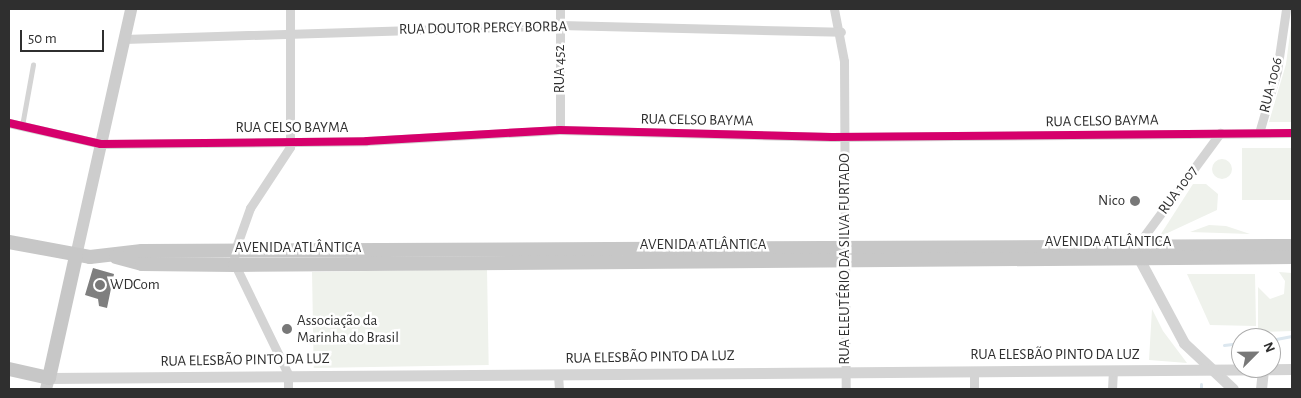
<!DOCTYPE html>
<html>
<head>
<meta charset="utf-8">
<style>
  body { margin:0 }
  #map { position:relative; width:1301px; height:398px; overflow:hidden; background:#fff; font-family:"Alegreya Sans",sans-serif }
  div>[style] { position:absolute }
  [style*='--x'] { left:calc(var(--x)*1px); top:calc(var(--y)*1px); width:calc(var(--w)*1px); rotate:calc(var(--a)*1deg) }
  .green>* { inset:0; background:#eff2ec; transform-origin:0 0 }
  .round { border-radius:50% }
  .stream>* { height:3px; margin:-1.5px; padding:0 1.5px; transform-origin:1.5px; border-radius:1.5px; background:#dce7ef }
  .building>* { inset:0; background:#7f7f7f }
  .service>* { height:4.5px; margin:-2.25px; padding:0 2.25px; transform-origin:2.25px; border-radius:2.25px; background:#d4d4d4 }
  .minor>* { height:9px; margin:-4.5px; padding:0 4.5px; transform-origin:4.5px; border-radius:4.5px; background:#d4d4d4 }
  .tertiary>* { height:11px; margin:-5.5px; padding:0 5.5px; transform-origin:5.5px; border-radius:5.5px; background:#d4d4d4 }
  .secondary>* { height:12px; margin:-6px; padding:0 6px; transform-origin:6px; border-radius:6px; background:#cdcdcd }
  .primary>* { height:14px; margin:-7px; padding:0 7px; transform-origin:7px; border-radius:7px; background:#c7c7c7 }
  .cycleway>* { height:8px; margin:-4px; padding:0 4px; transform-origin:4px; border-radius:4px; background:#d6006c }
  .dots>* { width:14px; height:14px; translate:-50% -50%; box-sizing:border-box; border:2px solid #fff; border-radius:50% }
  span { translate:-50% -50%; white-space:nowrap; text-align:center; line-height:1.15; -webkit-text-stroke:5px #fff; paint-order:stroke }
  .street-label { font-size:15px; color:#2f2f2f }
  .poi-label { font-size:15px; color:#2f2f2f }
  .right { translate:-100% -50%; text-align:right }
  .left { translate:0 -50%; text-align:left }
  .frame { position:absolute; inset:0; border:10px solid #2f2f2f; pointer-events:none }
  .north { position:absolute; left:1231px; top:328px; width:50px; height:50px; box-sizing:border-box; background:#fff; border:1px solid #acacac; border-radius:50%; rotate:67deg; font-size:14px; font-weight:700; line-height:20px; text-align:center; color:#2f2f2f }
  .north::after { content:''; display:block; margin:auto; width:18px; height:22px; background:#787878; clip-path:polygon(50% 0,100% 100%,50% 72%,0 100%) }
  .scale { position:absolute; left:20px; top:30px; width:84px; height:22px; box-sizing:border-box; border:2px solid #2f2f2f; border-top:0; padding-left:6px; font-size:15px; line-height:18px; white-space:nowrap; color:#2f2f2f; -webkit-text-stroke:4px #fff; paint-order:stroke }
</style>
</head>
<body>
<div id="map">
  <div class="green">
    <i style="clip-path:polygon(1292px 18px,1292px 122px,1269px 122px,1286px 64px)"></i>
    <i style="left:1242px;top:148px;width:50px;height:52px"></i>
    <i class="round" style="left:1212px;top:159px;width:20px;height:20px"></i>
    <i style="clip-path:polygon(1193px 184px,1206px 184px,1218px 194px,1217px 210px,1159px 237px)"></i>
    <i style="clip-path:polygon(1209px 225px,1226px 226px,1250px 234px,1190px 232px)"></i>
    <i style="left:487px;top:269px;width:96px;height:175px;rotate:89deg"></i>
    <i style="clip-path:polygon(1279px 272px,1292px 273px,1292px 331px,1258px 332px,1258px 287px,1270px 299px,1284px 294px,1285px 281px)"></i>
    <i style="clip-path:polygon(1187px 274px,1255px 274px,1256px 326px,1210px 325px)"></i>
    <i style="clip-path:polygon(1152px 309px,1163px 331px,1187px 363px,1149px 360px)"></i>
  </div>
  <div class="stream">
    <i style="--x:1271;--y:340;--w:21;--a:-11"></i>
    <i style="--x:1224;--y:345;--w:17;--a:-7"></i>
    <i style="--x:1201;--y:384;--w:5;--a:90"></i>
  </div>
  <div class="building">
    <i style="clip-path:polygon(93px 268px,114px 274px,107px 308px,99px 306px,98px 299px,85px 295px)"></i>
  </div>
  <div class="service">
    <i style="--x:22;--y:126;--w:62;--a:-79.8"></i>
  </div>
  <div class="minor">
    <i style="--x:560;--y:9;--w:121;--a:90"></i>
    <i style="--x:834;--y:9;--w:53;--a:79.1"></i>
    <i style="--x:844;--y:61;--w:328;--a:89.7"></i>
    <i style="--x:124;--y:39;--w:436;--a:-1.8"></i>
    <i style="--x:560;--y:25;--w:281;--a:1.4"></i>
    <i style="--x:9;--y:123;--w:94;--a:12.9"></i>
    <i style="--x:101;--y:144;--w:266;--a:-0.6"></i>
    <i style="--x:367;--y:141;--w:193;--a:-3.3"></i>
    <i style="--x:560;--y:130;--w:272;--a:1.5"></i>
    <i style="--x:832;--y:137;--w:460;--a:-0.5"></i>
    <i style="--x:1259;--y:133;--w:65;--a:-73.8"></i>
    <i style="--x:1277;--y:71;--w:63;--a:-81.7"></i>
    <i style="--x:1136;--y:247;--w:142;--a:-53.6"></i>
    <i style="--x:974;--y:372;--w:17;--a:90"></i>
    <i style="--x:558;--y:375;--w:14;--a:86"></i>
    <i style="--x:288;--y:389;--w:15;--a:-90"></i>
    <i style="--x:288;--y:374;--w:121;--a:-115.9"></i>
    <i style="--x:235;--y:265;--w:12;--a:-95"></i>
    <i style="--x:234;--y:253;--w:48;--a:-70.4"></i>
    <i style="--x:250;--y:208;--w:73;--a:-56.7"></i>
    <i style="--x:290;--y:147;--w:138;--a:-90"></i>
    <i style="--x:1112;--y:389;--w:17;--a:-87"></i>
  </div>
  <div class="tertiary">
    <i style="--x:1136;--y:253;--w:102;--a:61.9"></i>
    <i style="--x:1184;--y:343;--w:67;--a:43.2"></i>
    <i style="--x:49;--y:378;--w:1243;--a:-0.41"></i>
    <i style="--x:1261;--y:389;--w:20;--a:-84"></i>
  </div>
  <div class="secondary">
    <i style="--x:76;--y:256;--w:253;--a:-77.4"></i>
    <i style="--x:46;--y:389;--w:11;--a:-75"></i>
  </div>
  <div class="primary">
    <i style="--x:9;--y:242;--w:82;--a:10.5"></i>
    <i style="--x:90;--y:257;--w:52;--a:-6.6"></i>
    <i style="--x:142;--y:251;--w:1150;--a:-0.25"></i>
    <i style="--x:116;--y:257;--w:27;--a:15"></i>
    <i style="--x:142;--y:264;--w:93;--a:0.6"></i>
    <i style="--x:235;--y:265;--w:1057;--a:-0.43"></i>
    <i style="--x:9;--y:369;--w:41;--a:12.7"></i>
    <i style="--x:49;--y:378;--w:125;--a:-77.5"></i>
  </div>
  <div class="cycleway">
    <i style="--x:9;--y:123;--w:94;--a:12.9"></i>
    <i style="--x:101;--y:144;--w:266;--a:-0.6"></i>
    <i style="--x:367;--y:141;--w:193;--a:-3.3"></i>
    <i style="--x:560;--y:130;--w:272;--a:1.5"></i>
    <i style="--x:832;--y:137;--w:460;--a:-0.5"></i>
  </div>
  <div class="dots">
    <i style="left:1135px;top:201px;background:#787878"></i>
    <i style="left:100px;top:285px;background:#787878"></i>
    <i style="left:287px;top:329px;background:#787878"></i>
  </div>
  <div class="street-label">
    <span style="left:483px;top:28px;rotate:-1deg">RUA DOUTOR PERCY BORBA</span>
    <span style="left:560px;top:69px;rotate:-90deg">RUA 452</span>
    <span style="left:1271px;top:85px;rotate:-76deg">RUA 1006</span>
    <span style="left:697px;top:120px;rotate:1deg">RUA CELSO BAYMA</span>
    <span style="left:1102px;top:121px;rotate:-1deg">RUA CELSO BAYMA</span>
    <span style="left:292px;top:128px">RUA CELSO BAYMA</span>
    <span style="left:1178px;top:190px;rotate:-54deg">RUA 1007</span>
    <span style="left:1108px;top:242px">AVENIDA ATLÂNTICA</span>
    <span style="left:703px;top:245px">AVENIDA ATLÂNTICA</span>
    <span style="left:298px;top:248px">AVENIDA ATLÂNTICA</span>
    <span style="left:845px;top:259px;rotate:-90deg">RUA ELEUTÉRIO DA SILVA FURTADO</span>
    <span style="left:1055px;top:355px">RUA ELESBÃO PINTO DA LUZ</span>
    <span style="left:650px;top:357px;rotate:-1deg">RUA ELESBÃO PINTO DA LUZ</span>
    <span style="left:245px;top:360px;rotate:-1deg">RUA ELESBÃO PINTO DA LUZ</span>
  </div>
  <div class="poi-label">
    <span class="right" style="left:1125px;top:201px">Nico</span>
    <span class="left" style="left:110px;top:285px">WDCom</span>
    <span class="left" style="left:297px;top:329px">Associação da<br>Marinha do Brasil</span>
  </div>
  <div class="frame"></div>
  <div class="north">N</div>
  <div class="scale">50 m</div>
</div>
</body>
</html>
